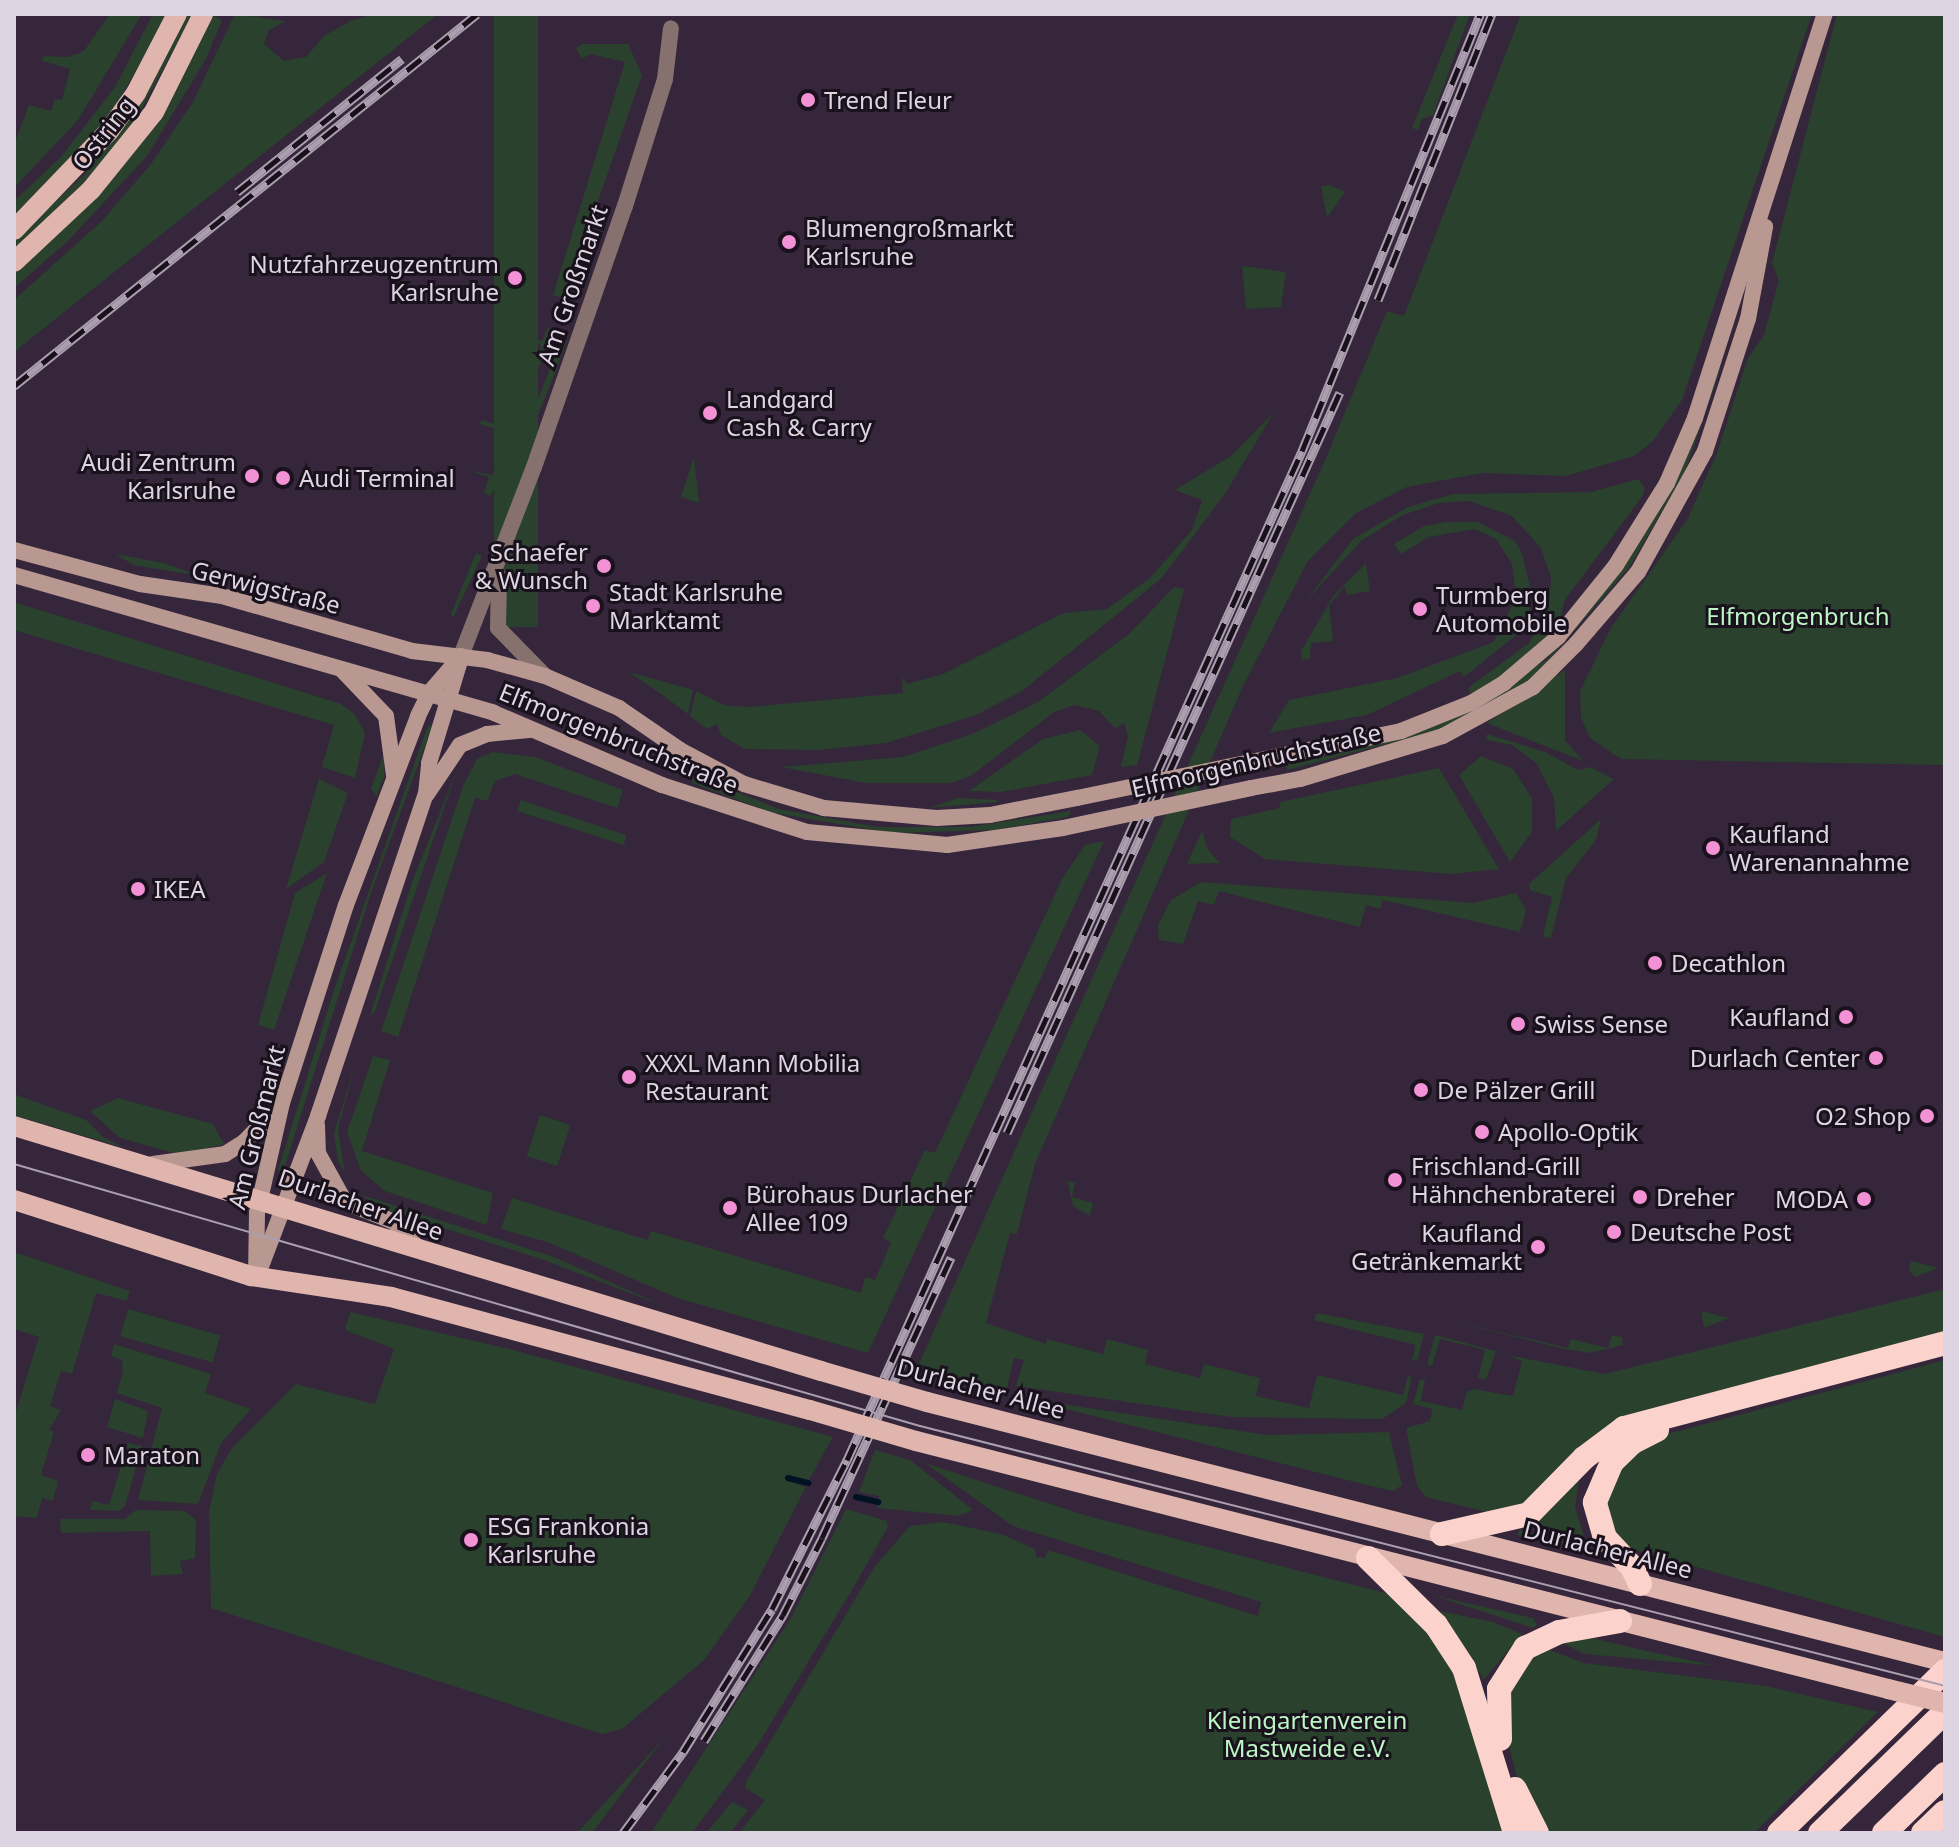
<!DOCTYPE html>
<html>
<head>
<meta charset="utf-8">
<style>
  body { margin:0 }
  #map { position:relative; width:1959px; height:1847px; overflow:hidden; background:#35263b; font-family:"Noto Sans",sans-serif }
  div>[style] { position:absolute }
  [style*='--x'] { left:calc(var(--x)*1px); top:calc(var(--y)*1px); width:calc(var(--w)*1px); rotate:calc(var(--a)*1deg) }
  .green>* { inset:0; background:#29412d; transform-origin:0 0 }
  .stream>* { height:6px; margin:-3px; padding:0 3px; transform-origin:3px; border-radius:3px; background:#001323 }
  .street>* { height:16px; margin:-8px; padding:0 8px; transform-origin:8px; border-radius:8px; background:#86716e }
  .secondary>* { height:16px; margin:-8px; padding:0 8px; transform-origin:8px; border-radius:8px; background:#b99892 }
  .primary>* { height:20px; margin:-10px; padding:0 10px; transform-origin:10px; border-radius:10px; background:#e0b5ae }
  .highway>* { height:24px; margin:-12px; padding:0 12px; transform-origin:12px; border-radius:12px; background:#fcd3cc }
  .tram>* { height:2px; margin:-1px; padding:0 1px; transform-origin:1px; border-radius:1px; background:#ab9faf }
  .rail>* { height:9px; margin-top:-4.5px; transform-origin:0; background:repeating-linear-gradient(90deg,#19121c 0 18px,#ab9faf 0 36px); box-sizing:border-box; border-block:2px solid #ab9faf }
  .secondary-bridge>* { height:16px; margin:-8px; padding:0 8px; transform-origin:8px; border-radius:8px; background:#b99892 }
  .primary-bridge>* { height:20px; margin:-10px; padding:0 10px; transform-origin:10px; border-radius:10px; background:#e0b5ae }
  .dots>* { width:22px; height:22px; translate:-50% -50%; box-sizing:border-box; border:4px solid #19121c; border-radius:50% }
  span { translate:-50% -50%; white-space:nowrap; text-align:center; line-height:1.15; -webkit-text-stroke:6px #19121c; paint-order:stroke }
  .poi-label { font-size:24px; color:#ded4e2 }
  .left { translate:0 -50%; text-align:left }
  .right { translate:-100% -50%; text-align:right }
  .street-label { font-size:24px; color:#ded4e2 }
  .park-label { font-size:24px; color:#bbf6c4 }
  .frame { position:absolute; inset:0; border:16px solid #ded4e2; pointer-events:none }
</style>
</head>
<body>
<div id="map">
  <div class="green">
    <i style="clip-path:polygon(110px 14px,142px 14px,78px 120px,14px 188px,14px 145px,29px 105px,51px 111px,55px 99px,62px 100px,70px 69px,42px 61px,44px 56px,68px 57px,84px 51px)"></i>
    <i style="clip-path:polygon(153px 14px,168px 14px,117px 104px,86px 145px,14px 217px,14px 201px,61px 157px,115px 87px)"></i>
    <i style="clip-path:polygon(186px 14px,193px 14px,134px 123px,104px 163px,14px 250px,14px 239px,86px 173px,133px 113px)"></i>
    <i style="clip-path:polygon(211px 14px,222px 20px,206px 59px,147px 156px,68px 241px,14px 288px,14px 273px,80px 213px,160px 116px)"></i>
    <i style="clip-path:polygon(235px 14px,286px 21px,269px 30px,264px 44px,284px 61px,306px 57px,324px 36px,350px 21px,375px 14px,438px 14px,14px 352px,14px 300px,101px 222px,151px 164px,193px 102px)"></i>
    <i style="left:494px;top:14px;width:44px;height:613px"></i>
    <i style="clip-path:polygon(1458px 14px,1470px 14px,1433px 115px,1422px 119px,1418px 130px,1412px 128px)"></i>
    <i style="clip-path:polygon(1521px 14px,1812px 14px,1682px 400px,1653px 441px,1634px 456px,1566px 476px,1483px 473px,1407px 487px,1356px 513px,1308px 561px,1243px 686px,1035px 1164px,1017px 1234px,1010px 1233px,986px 1323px,1046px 1344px,1047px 1339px,1103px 1354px,1107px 1339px,1148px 1350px,1145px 1364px,1200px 1378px,1204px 1364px,1260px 1378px,1256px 1396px,1309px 1408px,1317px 1375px,1403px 1395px,1408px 1376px,1412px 1377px,1406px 1403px,1382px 1419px,1231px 1417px,1016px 1386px,1024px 1360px,1014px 1358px,1006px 1392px,917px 1368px,1326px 458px,1387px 311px,1404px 316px)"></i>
    <i style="clip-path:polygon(1837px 14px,1945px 14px,1945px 765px,1621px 759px,1590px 738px,1581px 718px,1580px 691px,1612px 626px,1687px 520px,1717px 453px,1748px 358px,1764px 335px,1779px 280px,1772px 263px)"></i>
    <i style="clip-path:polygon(582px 44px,628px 44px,642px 75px,559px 313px,562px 298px,553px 295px,625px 62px,590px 54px,582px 59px,576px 48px)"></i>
    <i style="clip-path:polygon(1330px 185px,1345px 192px,1327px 218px,1321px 186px)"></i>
    <i style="clip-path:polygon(1242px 266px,1286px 272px,1281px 307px,1246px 309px)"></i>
    <i style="clip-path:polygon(547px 328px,553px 329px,491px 496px,484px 493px,489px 477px,467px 470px,493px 475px,509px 433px,480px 424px,481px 420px,511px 428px,528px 389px,506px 380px,529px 386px,541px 345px,520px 334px,542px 341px)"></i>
    <i style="clip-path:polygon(562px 339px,567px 340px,556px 371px,501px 506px,496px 503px)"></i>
    <i style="clip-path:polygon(1722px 364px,1686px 469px,1629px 568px,1531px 680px,1491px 707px,1478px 707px,1547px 659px,1602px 594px)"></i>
    <i style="clip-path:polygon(1274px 412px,1225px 494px,1162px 578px,1022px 691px,976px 715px,886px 743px,818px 750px,745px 749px,721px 735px,717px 724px,707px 729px,690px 716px,696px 691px,724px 705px,749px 707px,903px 693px,902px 677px,907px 684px,943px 674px,1064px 613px,1107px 609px,1150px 578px,1192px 530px,1202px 500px,1175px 490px,1231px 456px)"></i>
    <i style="clip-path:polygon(694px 456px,699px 503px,681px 497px)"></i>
    <i style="clip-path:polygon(1638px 479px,1645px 488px,1642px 497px,1564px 601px,1559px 625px,1528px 659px,1472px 695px,1468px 688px,1529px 643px,1549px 605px,1551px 578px,1541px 548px,1512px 516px,1469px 501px,1439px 503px,1403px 515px,1361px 541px,1305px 602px,1353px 539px,1408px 507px,1453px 494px,1591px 492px)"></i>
    <i style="clip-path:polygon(1446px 522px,1478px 522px,1515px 541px,1522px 553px,1532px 595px,1528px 617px,1515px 636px,1464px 677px,1460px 671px,1367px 715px,1269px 733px,1289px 700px,1397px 678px,1494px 642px,1516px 597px,1512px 564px,1496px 539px,1475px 529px,1429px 537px,1401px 554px,1394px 544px,1424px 526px)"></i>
    <i style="clip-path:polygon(476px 553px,482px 556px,453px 618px,451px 614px)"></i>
    <i style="clip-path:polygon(116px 554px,163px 563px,201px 576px,133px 565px)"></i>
    <i style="clip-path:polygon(1366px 563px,1370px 591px,1348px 595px,1344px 587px,1329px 606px,1333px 641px,1311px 643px,1310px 658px,1302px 660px,1301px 651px,1334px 595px)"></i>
    <i style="clip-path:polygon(1174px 587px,1184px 589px,1137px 765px,1121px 767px,1128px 736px,1124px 723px,1115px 728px,1099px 711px,1075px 705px,1054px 712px,972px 775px,952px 783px,866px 783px,781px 767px,903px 757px,972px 734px,1038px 702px,1130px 633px)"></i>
    <i style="clip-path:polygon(14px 602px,341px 704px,354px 713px,365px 733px,355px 778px,322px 767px,334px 725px,14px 630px)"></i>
    <i style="clip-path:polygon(1565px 670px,1565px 740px,1583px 761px,1487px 723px)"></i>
    <i style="clip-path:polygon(629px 672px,693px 690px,688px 714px,661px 694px)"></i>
    <i style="clip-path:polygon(1471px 710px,1474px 715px,1437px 731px,1287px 770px,1285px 765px,1383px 743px)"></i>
    <i style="clip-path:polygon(428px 725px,432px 727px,371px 893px,283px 1172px,278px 1170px,335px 987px)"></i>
    <i style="clip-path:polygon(1080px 730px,1100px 746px,1092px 775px,1001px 792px,969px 791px,1043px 739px)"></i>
    <i style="clip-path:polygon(1487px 734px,1545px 752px,1578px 770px,1590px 767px,1614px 779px,1556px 831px,1554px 797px,1536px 763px,1512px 745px,1486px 740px)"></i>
    <i style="clip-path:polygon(385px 751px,384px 777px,376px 797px,371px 788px)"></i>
    <i style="clip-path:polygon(492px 752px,535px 757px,623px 790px,617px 808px,515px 774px,495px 781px,487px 801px,475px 798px,398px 1037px,381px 1031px,463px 786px,477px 759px)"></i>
    <i style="clip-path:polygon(1481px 756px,1513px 769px,1532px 798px,1532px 832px,1510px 862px,1459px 775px)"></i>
    <i style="clip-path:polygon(1439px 768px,1499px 869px,1452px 874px,1265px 859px,1230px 837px,1231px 819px,1280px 808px,1280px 802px)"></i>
    <i style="clip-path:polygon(457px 770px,375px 1011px,370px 1016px,412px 882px)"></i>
    <i style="clip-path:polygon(682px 770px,779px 809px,878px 827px,969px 827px,1071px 811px,1068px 817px,994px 830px,892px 833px,774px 813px,694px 784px)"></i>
    <i style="clip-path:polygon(319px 779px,348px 793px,324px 862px,286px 889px)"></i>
    <i style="clip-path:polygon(958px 798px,997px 800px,997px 802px,929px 808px)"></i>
    <i style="clip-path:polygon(521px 800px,626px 835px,624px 845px,517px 811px)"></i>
    <i style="clip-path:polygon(1601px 819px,1596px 840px,1566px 878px,1551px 938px,1543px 936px,1552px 897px,1530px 890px,1529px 884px)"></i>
    <i style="clip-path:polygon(1202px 831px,1208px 850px,1220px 863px,1187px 864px)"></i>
    <i style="clip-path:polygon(1104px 841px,868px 1353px,677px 1298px,550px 1243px,501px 1229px,512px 1198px,647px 1240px,651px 1231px,861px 1293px,865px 1277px,875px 1280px,891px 1243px,883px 1238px,925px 1150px,935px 1153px,1062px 879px,1085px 845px)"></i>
    <i style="clip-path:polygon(327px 873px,274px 1030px,258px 1025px,295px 893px)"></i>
    <i style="clip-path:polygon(1201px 882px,1473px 903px,1516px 893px,1526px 910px,1520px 932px,1383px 900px,1380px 909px,1366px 905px,1360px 927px,1219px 891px,1214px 905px,1198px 901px,1183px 944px,1159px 940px,1158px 925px,1171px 900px)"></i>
    <i style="clip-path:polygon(373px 1056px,390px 1060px,362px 1151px,493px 1193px,487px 1225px,385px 1191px,361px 1171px,347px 1132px)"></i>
    <i style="clip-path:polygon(357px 1059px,338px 1129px,345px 1173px,338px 1161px,334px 1133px)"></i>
    <i style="clip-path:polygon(14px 1094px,86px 1120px,103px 1137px,125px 1148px,14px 1115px)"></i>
    <i style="clip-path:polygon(118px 1098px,213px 1124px,224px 1144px,181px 1155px,120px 1138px,90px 1111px)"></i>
    <i style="left:540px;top:1115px;width:32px;height:43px;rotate:18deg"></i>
    <i style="clip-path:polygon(1068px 1181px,1075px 1183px,1072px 1197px,1093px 1203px,1090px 1216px,1073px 1206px)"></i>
    <i style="clip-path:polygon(359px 1194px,554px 1257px,666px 1307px,544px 1260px,381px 1208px)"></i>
    <i style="clip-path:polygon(14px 1252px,130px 1291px,127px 1301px,96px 1293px,72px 1374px,61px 1371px,50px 1406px,61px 1410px,49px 1430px,54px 1432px,41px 1475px,58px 1481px,53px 1501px,42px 1498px,37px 1518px,14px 1516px,14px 1418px,39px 1337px,14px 1329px)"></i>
    <i style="clip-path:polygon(1911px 1261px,1938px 1268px,1916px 1277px,1909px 1270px)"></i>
    <i style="clip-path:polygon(1945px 1289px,1945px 1335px,1633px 1418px,1543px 1492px,1503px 1516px,1426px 1497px,1417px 1486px,1406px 1428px,1430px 1421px,1432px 1409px,1413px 1404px,1420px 1379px,1425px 1380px,1421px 1401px,1462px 1410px,1467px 1392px,1473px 1389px,1513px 1396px,1522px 1361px,1508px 1355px,1605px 1374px)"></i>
    <i style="left:128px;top:1309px;width:96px;height:28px;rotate:16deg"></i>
    <i style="clip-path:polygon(1701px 1311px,1729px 1318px,1704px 1328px)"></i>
    <i style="clip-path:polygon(350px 1312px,509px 1349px,833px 1437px,809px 1480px,788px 1475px,787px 1481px,806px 1487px,749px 1597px,704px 1660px,622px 1729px,602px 1734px,211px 1608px,209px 1511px,217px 1474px,232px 1448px,296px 1384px,375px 1404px,394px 1349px,345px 1330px)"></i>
    <i style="clip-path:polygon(1317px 1313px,1424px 1334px,1417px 1361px,1412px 1360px,1416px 1345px,1314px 1320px)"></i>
    <i style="clip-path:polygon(1435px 1317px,1568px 1348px,1571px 1339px,1608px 1348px,1612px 1335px,1622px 1337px,1623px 1345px,1590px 1353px,1560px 1348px)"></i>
    <i style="clip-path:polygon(1435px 1335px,1496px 1351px,1486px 1380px,1478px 1378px,1485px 1350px,1440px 1339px,1432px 1366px,1427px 1365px)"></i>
    <i style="clip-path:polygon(114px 1344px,211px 1374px,205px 1393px,251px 1409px,221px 1443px,198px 1504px,138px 1500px,162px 1408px,117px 1393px,123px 1371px,122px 1360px,111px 1356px)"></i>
    <i style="clip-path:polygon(1945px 1360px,1945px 1637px,1625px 1547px,1611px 1532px,1604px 1505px,1621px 1463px,1667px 1434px)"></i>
    <i style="clip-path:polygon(1022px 1398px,1267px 1435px,1389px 1432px,1402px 1485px,1393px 1491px,1367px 1485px)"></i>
    <i style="clip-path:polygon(115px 1399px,148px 1411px,143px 1438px,107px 1427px)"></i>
    <i style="clip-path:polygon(128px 1443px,142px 1446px,125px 1506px,119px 1511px,90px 1510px,93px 1501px,109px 1505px)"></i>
    <i style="clip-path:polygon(875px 1450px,910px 1460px,973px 1510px,959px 1516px,877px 1508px,879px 1496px,859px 1492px)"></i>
    <i style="clip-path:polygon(925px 1463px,1084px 1515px,1389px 1594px,1437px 1642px,1459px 1681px,1505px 1833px,739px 1833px,765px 1800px,745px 1788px,746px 1782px,875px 1566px,910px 1526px,943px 1522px,1001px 1534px,1035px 1549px,1036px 1557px,1045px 1558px,1048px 1550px,1258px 1616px,1261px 1602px,1013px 1526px)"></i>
    <i style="clip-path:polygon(1579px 1480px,1575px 1507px,1584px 1536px,1532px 1523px)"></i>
    <i style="clip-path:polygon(846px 1509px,887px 1521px,888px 1527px,852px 1590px,759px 1743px,692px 1833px,651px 1833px,791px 1618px)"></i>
    <i style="clip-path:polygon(136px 1510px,185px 1511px,196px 1520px,195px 1558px,180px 1561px,183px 1574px,151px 1576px,150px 1531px,61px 1533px,60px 1519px,124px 1519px)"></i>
    <i style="clip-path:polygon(1519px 1530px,1588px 1547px,1589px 1549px,1517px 1535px)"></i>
    <i style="clip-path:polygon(1432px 1595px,1533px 1618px,1537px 1625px,1533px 1628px)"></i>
    <i style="clip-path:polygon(1440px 1611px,1493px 1622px,1522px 1634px,1484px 1680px)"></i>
    <i style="clip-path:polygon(1592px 1638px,1651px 1652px,1717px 1666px,1585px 1654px,1558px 1641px)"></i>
    <i style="clip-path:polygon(1544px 1648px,1584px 1663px,1766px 1686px,1878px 1712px,1754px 1833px,1547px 1833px,1516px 1774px,1503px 1720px,1518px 1670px)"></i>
    <i style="clip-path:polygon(664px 1738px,592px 1833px,578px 1833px,578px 1832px)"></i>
    <i style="clip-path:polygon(732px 1802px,748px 1810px,730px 1833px,706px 1833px)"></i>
  </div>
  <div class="stream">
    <i style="--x:788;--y:1478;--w:21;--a:14"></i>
    <i style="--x:856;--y:1497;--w:23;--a:13"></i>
  </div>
  <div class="street">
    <i style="--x:499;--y:577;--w:51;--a:91.1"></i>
    <i style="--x:498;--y:628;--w:67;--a:45.6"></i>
    <i style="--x:461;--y:656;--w:203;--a:-68.9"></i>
    <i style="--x:534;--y:467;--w:276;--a:-70.8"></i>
    <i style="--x:625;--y:206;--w:133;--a:-72.5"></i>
    <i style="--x:665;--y:79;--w:51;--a:-83.3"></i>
  </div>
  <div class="secondary">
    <i style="--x:14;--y:550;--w:131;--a:15.1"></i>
    <i style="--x:140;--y:584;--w:83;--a:8.3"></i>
    <i style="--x:222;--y:596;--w:198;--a:16.1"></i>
    <i style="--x:412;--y:651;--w:76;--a:6.8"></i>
    <i style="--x:487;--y:660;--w:60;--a:15.4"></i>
    <i style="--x:545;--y:676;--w:81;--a:23.4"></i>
    <i style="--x:619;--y:708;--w:74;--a:34.5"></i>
    <i style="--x:680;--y:750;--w:72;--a:28"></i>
    <i style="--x:744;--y:784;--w:84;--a:16.7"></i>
    <i style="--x:824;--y:808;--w:113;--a:5.1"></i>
    <i style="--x:937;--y:818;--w:53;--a:-3.2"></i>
    <i style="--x:990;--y:815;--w:89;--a:-11.1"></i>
    <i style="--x:14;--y:575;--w:499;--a:16"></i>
    <i style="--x:494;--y:713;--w:183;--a:23.2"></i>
    <i style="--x:662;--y:785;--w:152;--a:18"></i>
    <i style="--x:807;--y:832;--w:141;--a:5.3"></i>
    <i style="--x:947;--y:845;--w:117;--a:-8.3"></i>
    <i style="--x:341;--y:669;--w:65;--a:46.2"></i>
    <i style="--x:386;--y:716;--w:60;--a:82.3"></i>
    <i style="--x:1265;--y:759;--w:139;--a:-11.6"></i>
    <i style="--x:1401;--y:731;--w:75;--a:-21.8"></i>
    <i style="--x:1471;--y:703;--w:39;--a:-31"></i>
    <i style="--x:1504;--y:683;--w:71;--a:-40.4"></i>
    <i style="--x:1558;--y:637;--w:92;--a:-51.1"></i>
    <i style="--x:1616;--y:565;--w:97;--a:-58.1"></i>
    <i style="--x:1667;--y:483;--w:71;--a:-66.7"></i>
    <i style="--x:1695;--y:418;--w:424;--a:-72.2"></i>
    <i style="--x:1251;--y:788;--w:50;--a:-10.4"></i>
    <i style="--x:1300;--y:779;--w:149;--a:-16.7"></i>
    <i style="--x:1443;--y:736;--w:102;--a:-28.6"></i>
    <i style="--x:1533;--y:687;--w:61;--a:-45"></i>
    <i style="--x:1576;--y:644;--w:95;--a:-49.3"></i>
    <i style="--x:1638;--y:572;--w:138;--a:-61"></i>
    <i style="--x:1705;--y:451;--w:139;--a:-72"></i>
    <i style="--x:1748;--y:319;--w:94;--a:-79.5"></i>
    <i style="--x:427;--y:794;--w:59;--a:-56"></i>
    <i style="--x:460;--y:745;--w:29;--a:-22"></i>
    <i style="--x:487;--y:734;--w:42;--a:-5.4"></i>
    <i style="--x:317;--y:1125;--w:28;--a:88"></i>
    <i style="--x:318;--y:1153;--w:56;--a:61.1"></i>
    <i style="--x:345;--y:1202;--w:53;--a:22.2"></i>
    <i style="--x:394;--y:1222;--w:40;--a:47"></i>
    <i style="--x:153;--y:1164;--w:73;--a:-7.9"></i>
    <i style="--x:225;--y:1154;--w:22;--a:-32"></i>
    <i style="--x:244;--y:1142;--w:53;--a:-45.8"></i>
    <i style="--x:260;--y:1269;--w:164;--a:-69.2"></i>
    <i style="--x:318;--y:1116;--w:340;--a:-71.5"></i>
    <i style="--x:426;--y:794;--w:31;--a:-84"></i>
    <i style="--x:429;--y:763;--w:110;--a:-73.1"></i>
    <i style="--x:256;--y:1277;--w:64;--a:-89.1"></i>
    <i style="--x:257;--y:1213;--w:113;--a:-77.2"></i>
    <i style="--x:282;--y:1103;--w:208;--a:-72.1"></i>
    <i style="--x:346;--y:905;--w:202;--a:-69.1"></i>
    <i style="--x:418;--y:716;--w:25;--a:-64"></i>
    <i style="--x:429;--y:693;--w:49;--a:-49.1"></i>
  </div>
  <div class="primary">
    <i style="--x:14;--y:230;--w:137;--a:-46.2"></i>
    <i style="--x:109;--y:131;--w:47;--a:-54.6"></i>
    <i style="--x:136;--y:93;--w:89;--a:-62.6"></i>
    <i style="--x:14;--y:262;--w:105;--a:-43.1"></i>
    <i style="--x:91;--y:190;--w:100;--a:-51.1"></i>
    <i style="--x:154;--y:112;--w:110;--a:-63.4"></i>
    <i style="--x:14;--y:1126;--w:843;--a:16.89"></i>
    <i style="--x:14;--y:1200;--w:249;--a:17.8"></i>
    <i style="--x:251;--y:1276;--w:142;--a:8.5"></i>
    <i style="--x:391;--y:1297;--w:434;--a:15.1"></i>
    <i style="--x:927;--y:1402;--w:1051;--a:14.33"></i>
    <i style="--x:916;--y:1441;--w:1003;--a:14.31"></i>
  </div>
  <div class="highway">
    <i style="--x:1442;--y:1534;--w:89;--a:-12.9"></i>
    <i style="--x:1529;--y:1514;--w:78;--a:-45.5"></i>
    <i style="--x:1584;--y:1458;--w:50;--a:-36.9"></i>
    <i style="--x:1624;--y:1428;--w:332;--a:-14.8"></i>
    <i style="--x:1368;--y:1558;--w:95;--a:44.6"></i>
    <i style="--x:1436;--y:1625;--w:51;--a:56.9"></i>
    <i style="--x:1464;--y:1668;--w:173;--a:72.8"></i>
    <i style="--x:1640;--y:1584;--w:19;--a:-115"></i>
    <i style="--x:1632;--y:1567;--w:40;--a:-133"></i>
    <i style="--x:1605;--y:1538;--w:37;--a:-106"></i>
    <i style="--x:1595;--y:1502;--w:43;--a:-67"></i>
    <i style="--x:1612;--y:1462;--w:29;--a:-44"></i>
    <i style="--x:1633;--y:1442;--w:27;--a:-27"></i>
    <i style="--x:1500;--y:1739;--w:50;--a:-91.1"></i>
    <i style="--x:1499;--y:1689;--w:49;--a:-57.6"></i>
    <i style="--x:1525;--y:1648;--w:38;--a:-25"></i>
    <i style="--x:1559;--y:1632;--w:62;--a:-10.2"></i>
    <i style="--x:1515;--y:1789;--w:49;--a:63.4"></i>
    <i style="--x:1779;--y:1833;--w:232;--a:-44.3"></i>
    <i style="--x:1820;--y:1833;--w:174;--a:-44.1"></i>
    <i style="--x:1884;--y:1833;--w:85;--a:-44"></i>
    <i style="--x:1923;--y:1833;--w:30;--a:-44"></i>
  </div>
  <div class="tram">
    <i style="--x:14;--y:1164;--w:943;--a:16.13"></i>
    <i style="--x:920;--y:1426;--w:1057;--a:14.23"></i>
  </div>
  <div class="rail">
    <i style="--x:237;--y:192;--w:212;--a:-38.9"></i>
    <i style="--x:1378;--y:300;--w:308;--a:-68.3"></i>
    <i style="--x:14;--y:386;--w:594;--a:-38.78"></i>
    <i style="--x:1007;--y:1133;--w:812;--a:-65.8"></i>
    <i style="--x:704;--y:1741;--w:149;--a:-57.9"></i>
    <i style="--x:783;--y:1615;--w:86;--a:-63.1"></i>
    <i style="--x:822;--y:1538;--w:309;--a:-65.3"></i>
    <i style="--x:623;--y:1833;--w:101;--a:-53.5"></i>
    <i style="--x:683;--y:1752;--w:168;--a:-58.1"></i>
    <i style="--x:772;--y:1609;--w:167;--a:-63.3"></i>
    <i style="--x:847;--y:1460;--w:1107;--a:-65.73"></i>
    <i style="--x:1302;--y:451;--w:472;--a:-67.8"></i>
  </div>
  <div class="secondary-bridge">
    <i style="--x:1077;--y:798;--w:192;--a:-11.7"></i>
    <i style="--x:1063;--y:828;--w:192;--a:-12"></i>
  </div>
  <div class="primary-bridge">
    <i style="--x:821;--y:1371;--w:110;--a:16.3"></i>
    <i style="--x:810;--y:1410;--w:110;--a:16.3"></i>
    <i style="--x:1888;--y:1689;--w:59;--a:13.8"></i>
  </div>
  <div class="dots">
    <i style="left:808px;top:100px;background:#f391d6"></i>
    <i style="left:789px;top:242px;background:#f391d6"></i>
    <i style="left:515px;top:278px;background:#f391d6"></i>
    <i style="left:710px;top:413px;background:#f391d6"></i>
    <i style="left:252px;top:476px;background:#f391d6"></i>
    <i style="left:283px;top:478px;background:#f391d6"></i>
    <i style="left:604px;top:566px;background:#f391d6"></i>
    <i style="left:593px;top:606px;background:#f391d6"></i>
    <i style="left:1420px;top:609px;background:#f391d6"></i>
    <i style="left:1713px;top:848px;background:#f391d6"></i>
    <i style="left:138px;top:889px;background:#f391d6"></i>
    <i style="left:1655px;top:963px;background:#f391d6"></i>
    <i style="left:1846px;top:1017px;background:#f391d6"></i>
    <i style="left:1518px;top:1024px;background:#f391d6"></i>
    <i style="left:1876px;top:1058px;background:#f391d6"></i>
    <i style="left:629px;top:1077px;background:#f391d6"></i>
    <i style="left:1421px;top:1090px;background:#f391d6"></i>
    <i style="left:1927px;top:1116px;background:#f391d6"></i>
    <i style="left:1482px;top:1132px;background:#f391d6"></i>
    <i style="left:1395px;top:1180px;background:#f391d6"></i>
    <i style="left:1640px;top:1197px;background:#f391d6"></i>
    <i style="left:1864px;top:1199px;background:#f391d6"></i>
    <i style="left:730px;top:1208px;background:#f391d6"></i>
    <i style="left:1614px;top:1232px;background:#f391d6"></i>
    <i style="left:1538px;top:1247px;background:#f391d6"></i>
    <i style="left:88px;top:1455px;background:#f391d6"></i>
    <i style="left:471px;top:1540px;background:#f391d6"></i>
  </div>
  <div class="poi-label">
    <span class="left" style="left:824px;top:100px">Trend Fleur</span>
    <span class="left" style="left:805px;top:242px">Blumengroßmarkt<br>Karlsruhe</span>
    <span class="right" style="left:499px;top:278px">Nutzfahrzeugzentrum<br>Karlsruhe</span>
    <span class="left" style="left:726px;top:413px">Landgard<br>Cash &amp; Carry</span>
    <span class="right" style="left:236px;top:476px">Audi Zentrum<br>Karlsruhe</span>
    <span class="left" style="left:299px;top:478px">Audi Terminal</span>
    <span class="right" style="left:588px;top:566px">Schaefer<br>&amp; Wunsch</span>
    <span class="left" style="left:609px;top:606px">Stadt Karlsruhe<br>Marktamt</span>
    <span class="left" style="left:1436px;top:609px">Turmberg<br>Automobile</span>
    <span class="left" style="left:1729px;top:848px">Kaufland<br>Warenannahme</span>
    <span class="left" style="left:154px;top:889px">IKEA</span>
    <span class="left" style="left:1671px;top:963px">Decathlon</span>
    <span class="right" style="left:1830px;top:1017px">Kaufland</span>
    <span class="left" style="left:1534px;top:1024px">Swiss Sense</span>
    <span class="right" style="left:1860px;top:1058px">Durlach Center</span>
    <span class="left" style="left:645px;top:1077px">XXXL Mann Mobilia<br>Restaurant</span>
    <span class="left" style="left:1437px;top:1090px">De Pälzer Grill</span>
    <span class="right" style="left:1911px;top:1116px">O2 Shop</span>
    <span class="left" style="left:1498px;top:1132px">Apollo-Optik</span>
    <span class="left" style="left:1411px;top:1180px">Frischland-Grill<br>Hähnchenbraterei</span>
    <span class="left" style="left:746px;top:1208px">Bürohaus Durlacher<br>Allee 109</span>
    <span class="left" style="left:1656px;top:1197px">Dreher</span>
    <span class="right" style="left:1848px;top:1199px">MODA</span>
    <span class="left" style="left:1630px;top:1232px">Deutsche Post</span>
    <span class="right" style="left:1522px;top:1247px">Kaufland<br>Getränkemarkt</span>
    <span class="left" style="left:104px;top:1455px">Maraton</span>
    <span class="left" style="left:487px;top:1540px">ESG Frankonia<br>Karlsruhe</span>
  </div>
  <div class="street-label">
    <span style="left:103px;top:133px;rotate:-52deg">Ostring</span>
    <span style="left:572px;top:285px;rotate:-71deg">Am Großmarkt</span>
    <span style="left:266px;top:587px;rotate:14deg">Gerwigstraße</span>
    <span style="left:619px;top:738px;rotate:22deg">Elfmorgenbruchstraße</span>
    <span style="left:1256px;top:760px;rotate:-13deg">Elfmorgenbruchstraße</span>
    <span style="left:256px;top:1127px;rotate:-76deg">Am Großmarkt</span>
    <span style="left:361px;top:1204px;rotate:19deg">Durlacher Allee</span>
    <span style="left:981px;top:1388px;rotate:15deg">Durlacher Allee</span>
    <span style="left:1608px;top:1549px;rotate:14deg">Durlacher Allee</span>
  </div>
  <div class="park-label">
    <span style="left:1798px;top:616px">Elfmorgenbruch</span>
    <span style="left:1307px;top:1734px">Kleingartenverein<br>Mastweide e.V.</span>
  </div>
  <div class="frame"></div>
</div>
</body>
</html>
